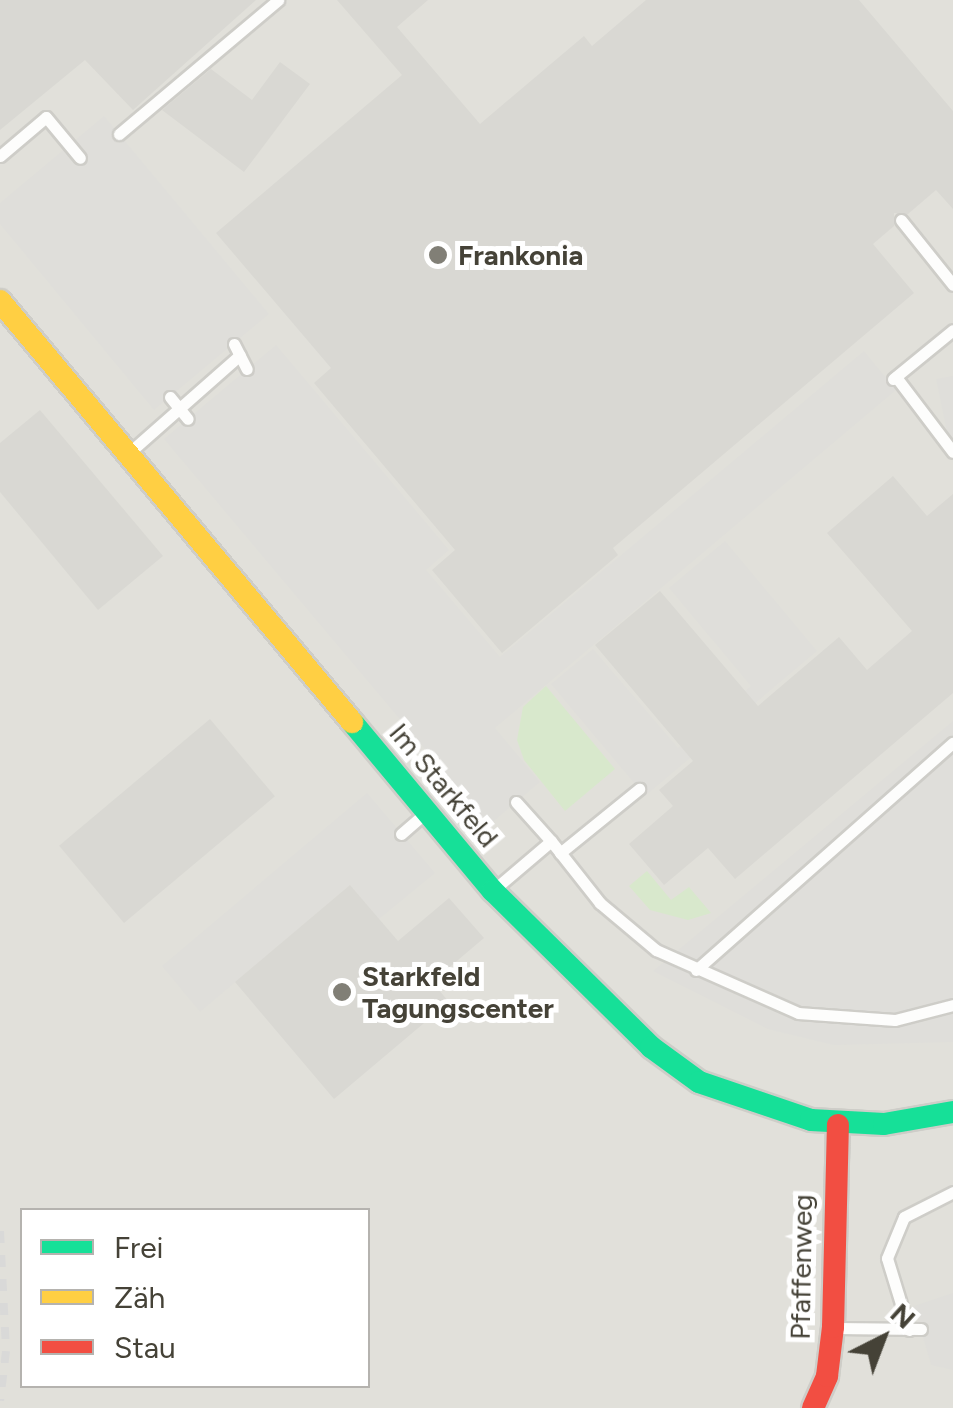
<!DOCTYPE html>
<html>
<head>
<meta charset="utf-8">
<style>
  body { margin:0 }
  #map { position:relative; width:953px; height:1408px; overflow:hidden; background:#f0efea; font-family:Figtree,sans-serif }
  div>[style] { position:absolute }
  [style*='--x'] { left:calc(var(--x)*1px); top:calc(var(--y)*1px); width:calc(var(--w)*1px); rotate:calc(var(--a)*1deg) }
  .industrial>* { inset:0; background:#e1e0da }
  .green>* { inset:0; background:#d8e8cc }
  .parking>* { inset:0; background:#dfdeda }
  .building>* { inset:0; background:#d9d8d3; transform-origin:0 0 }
  .roads { filter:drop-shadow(2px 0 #cecdc8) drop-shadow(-2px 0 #cecdc8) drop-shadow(0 2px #cecdc8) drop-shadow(0 -2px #cecdc8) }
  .lane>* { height:11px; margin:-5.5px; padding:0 5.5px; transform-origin:5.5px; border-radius:5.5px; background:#fdfdfc }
  .fast>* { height:22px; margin:-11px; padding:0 11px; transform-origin:11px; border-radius:11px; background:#16e098 }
  .slow>* { height:22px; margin:-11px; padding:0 11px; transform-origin:11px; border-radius:11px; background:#ffcf43 }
  .jam>* { height:22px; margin:-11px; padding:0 11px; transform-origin:11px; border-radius:11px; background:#f24e42 }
  .rail>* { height:8px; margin-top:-4px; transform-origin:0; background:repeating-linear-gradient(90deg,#d9d9d8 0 12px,transparent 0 24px) }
  .dots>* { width:28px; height:28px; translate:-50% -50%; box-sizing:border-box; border:5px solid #fff; border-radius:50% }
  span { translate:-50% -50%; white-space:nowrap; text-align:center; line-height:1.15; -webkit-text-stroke:10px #fff; paint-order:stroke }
  .poi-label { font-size:28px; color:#454237; font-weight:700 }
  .left { translate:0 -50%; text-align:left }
  .street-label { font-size:28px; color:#454237 }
  .legend { position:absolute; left:20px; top:1208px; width:350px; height:180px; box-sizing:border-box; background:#fff; border:2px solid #b5b3af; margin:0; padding:12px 18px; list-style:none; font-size:30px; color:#454237 }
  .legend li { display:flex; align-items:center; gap:20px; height:50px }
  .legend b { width:50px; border:2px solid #b5b3af }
  .north { position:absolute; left:833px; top:1288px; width:100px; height:100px; -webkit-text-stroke:8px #fff; paint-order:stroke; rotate:42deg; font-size:28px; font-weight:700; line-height:40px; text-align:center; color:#454237 }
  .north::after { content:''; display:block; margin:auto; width:35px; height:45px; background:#454237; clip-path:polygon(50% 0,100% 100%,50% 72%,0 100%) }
</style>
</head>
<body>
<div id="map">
  <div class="industrial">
    <i style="clip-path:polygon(evenodd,0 0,953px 0,953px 1408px,0 1408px,0 0,22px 1210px,368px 1210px,368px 1386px,22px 1386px,22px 1210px)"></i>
  </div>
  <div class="green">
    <i style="clip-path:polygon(546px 686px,615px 769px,565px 811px,524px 760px,517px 740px,523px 707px)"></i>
    <i style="clip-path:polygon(647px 871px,671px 900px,689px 887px,711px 913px,688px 920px,650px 910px,629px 886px)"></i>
  </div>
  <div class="parking">
    <i style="clip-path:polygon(104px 116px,269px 314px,154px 410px,0 224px,0 203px)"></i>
    <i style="clip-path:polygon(276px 345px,449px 550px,426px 570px,500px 657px,864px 351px,896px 390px,495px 728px,540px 782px,489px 825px,164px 439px)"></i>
    <i style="clip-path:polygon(953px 376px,953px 462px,936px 379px)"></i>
    <i style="clip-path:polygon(725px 541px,817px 651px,645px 796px,551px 684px,593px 649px,678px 748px,751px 686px,669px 588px)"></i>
    <i style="clip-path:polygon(953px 721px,953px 1042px,834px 1045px,768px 1029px,653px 971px)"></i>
    <i style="clip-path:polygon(367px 793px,435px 873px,379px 919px,350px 885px,200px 1012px,162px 966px)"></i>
    <i style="clip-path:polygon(953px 1293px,953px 1370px,931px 1365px,914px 1306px)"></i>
  </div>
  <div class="building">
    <i style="clip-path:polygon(0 0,256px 0,133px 110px,85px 60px,0 130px)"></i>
    <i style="clip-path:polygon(337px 0,428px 0,397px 27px,480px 124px,584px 36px,592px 46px,646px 0,859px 0,953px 111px,953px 209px,936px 190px,908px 214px,894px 213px,894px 226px,873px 244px,914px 293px,613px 548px,618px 555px,502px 653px,432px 570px,455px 550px,314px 383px,331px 368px,216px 233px,402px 75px)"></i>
    <i style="clip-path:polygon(280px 62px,310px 84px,244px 172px,162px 110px,211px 69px,252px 100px)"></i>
    <i style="clip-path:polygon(40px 410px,163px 556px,98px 610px,0 492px,0 443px)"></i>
    <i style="clip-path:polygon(893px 476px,927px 516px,953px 494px,953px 693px,735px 879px,708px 848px,664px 885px,629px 844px,673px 806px,659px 790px,693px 761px,595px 645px,660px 591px,758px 706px,839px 637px,867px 670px,912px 631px,827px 533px)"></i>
    <i style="left:210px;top:719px;width:101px;height:197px;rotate:50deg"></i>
    <i style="clip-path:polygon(350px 885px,398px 941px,449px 898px,484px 938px,432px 982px,449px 1002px,334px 1099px,235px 982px)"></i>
  </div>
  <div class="roads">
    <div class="lane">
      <i style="--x:119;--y:134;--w:208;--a:-40.1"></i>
      <i style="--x:0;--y:156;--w:60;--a:-40.3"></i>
      <i style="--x:46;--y:117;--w:53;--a:50.3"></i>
      <i style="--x:901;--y:220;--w:83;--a:51.3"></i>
      <i style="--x:234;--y:344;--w:28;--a:63"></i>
      <i style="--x:896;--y:377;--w:94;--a:52.8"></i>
      <i style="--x:893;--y:379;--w:77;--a:-39.2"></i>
      <i style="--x:170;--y:397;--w:28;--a:51"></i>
      <i style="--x:131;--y:451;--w:145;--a:-41.4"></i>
      <i style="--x:516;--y:802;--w:52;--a:48.1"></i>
      <i style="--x:401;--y:834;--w:30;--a:-41"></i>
      <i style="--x:560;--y:853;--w:102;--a:-39"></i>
      <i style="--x:497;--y:887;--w:71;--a:-40.4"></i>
      <i style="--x:551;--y:841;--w:79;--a:51.7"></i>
      <i style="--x:600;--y:903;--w:73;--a:40"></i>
      <i style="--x:656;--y:950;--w:155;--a:23.9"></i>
      <i style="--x:798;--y:1013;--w:97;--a:4.1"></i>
      <i style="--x:895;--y:1020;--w:60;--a:-14.5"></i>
      <i style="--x:696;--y:970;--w:343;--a:-41.5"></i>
      <i style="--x:837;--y:1328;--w:84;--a:0.7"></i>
      <i style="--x:909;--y:1330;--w:75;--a:-107"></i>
      <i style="--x:887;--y:1258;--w:44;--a:-67.5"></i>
      <i style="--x:904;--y:1217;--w:55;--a:-27"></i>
    </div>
    <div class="fast">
      <i style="--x:352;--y:722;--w:220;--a:50.2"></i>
      <i style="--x:493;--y:891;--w:222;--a:44.6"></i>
      <i style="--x:651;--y:1047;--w:59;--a:36.1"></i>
      <i style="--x:699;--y:1082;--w:118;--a:18.7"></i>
      <i style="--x:811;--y:1120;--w:73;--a:3.1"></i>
      <i style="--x:884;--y:1124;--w:70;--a:-9.9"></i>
    </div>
    <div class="slow">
      <i style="--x:0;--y:301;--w:549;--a:50.1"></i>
    </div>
    <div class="jam">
      <i style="--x:813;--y:1408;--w:35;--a:-66"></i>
      <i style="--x:827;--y:1376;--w:49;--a:-83"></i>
      <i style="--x:833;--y:1327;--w:202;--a:-88.6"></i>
    </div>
  </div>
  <div class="rail">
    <i style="--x:0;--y:1231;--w:120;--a:87.1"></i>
    <i style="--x:6;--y:1351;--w:50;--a:96.8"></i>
  </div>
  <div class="dots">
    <i style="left:438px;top:255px;background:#817f76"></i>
    <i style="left:342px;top:992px;background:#817f76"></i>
  </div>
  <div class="poi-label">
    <span class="left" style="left:458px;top:255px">Frankonia</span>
    <span class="left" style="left:362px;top:992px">Starkfeld<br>Tagungscenter</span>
  </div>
  <div class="street-label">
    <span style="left:444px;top:785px;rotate:50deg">Im Starkfeld</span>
    <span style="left:801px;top:1267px;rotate:-89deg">Pfaffenweg</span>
  </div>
  <ul class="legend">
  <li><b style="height:12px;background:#16e098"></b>Frei</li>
  <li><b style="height:12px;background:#ffcf43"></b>Zäh</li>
  <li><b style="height:12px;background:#f24e42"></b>Stau</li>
  </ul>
  <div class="north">N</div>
</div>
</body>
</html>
